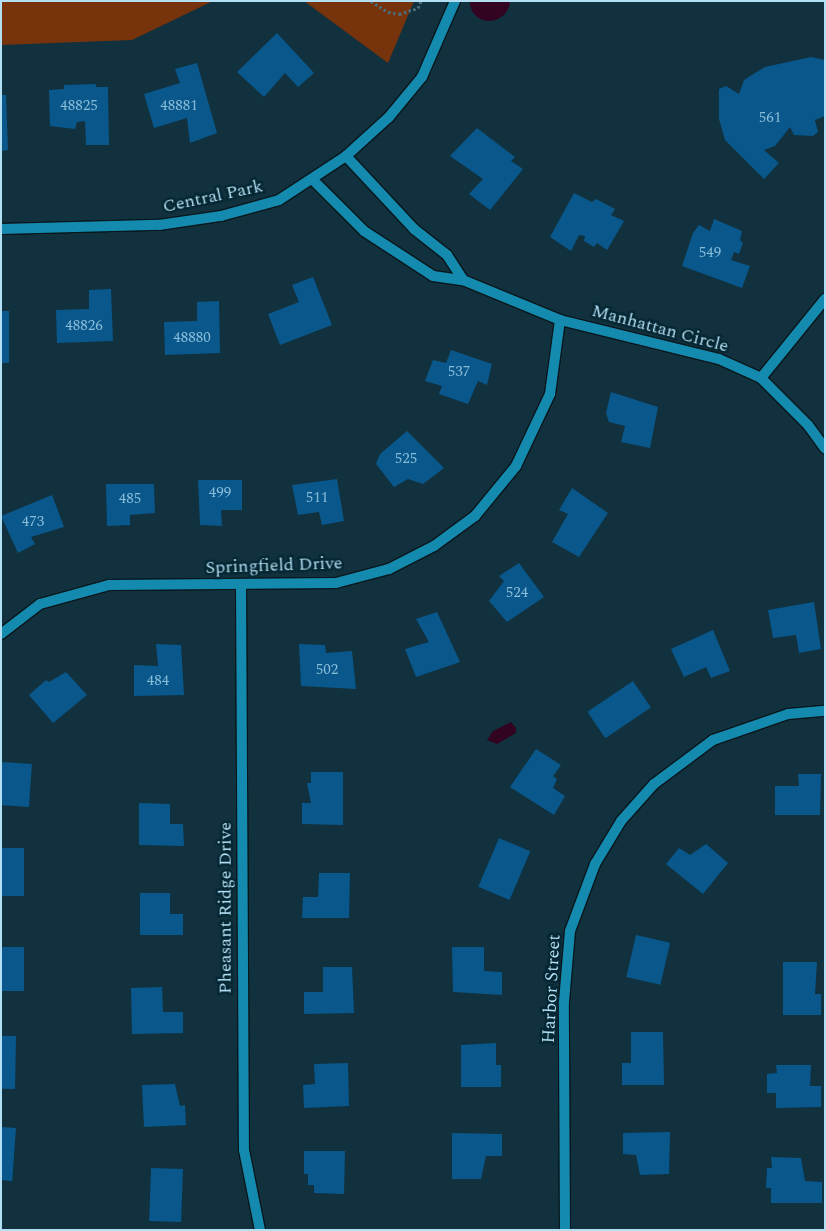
<!DOCTYPE html>
<html>
<head>
<meta charset="utf-8">
<style>
  body { margin:0 }
  #map { position:relative; width:826px; height:1231px; overflow:hidden; background:#10313d; font-family:Spectral,serif }
  div>[style] { position:absolute }
  [style*='--x'] { left:calc(var(--x)*1px); top:calc(var(--y)*1px); width:calc(var(--w)*1px); rotate:calc(var(--a)*1deg) }
  .green>* { inset:0; background:#77330c }
  .water>* { inset:0; background:#320421 }
  .river>* { height:38px; margin:-19px; padding:0 19px; transform-origin:19px; border-radius:19px; background:#320421 }
  .building>* { inset:0; background:#0a578b; transform-origin:0 0 }
  .path>* { height:3px; margin-top:-1.5px; transform-origin:0; background:repeating-linear-gradient(90deg,#496e7d 0 2.5px,transparent 0 5px) }
  .roads { filter:drop-shadow(1px 0 #09171c) drop-shadow(-1px 0 #09171c) drop-shadow(0 1px #09171c) drop-shadow(0 -1px #09171c) }
  .minor>* { height:10px; margin:-5px; padding:0 5px; transform-origin:5px; border-radius:5px; background:#158aaf }
  span { translate:-50% -50%; white-space:nowrap; text-align:center; line-height:1.15; -webkit-text-stroke:5px #052733; paint-order:stroke }
  .number-label { font-size:15px; color:#88bdd9 }
  .number-label span { -webkit-text-stroke-width:0 }
  .street-label { font-size:18px; color:#b2dff3 }
  .frame { position:absolute; inset:0; border:2px solid #b2dff3; pointer-events:none }
</style>
</head>
<body>
<div id="map">
  <div class="green">
    <i style="clip-path:polygon(1px 1px,213px 1px,132px 40px,1px 45px)"></i>
    <i style="clip-path:polygon(304px 1px,414px 1px,388px 63px)"></i>
  </div>
  <div class="water">
    <i style="clip-path:polygon(511px 722px,516px 728px,516px 733px,497px 744px,487px 740px,493px 731px)"></i>
  </div>
  <div class="river">
    <i style="--x:489;--y:2;--w:2;--a:-27"></i>
  </div>
  <div class="building">
    <i style="clip-path:polygon(277px 33px,314px 73px,298px 87px,285px 73px,264px 97px,237px 72px)"></i>
    <i style="clip-path:polygon(811px 57px,825px 60px,825px 116px,815px 120px,818px 132px,813px 136px,794px 135px,790px 127px,775px 146px,764px 150px,779px 163px,764px 179px,725px 140px,719px 119px,719px 89px,726px 86px,739px 94px,744px 80px,765px 67px)"></i>
    <i style="clip-path:polygon(197px 63px,217px 133px,190px 143px,187px 118px,154px 128px,144px 94px,180px 83px,175px 69px)"></i>
    <i style="clip-path:polygon(96px 84px,96px 87px,108px 87px,109px 145px,86px 145px,85px 121px,77px 122px,75px 129px,50px 126px,49px 90px,64px 89px,64px 85px)"></i>
    <i style="clip-path:polygon(1px 95px,6px 95px,8px 150px,1px 151px)"></i>
    <i style="clip-path:polygon(477px 128px,515px 157px,511px 161px,523px 169px,490px 210px,469px 194px,483px 179px,450px 156px)"></i>
    <i style="clip-path:polygon(574px 193px,592px 202px,596px 199px,615px 209px,611px 215px,624px 221px,607px 250px,597px 243px,594px 247px,584px 241px,585px 236px,579px 235px,571px 251px,550px 237px)"></i>
    <i style="clip-path:polygon(714px 219px,742px 231px,740px 240px,743px 243px,739px 254px,734px 252px,731px 260px,750px 266px,742px 288px,682px 266px,693px 233px,699px 225px,710px 231px)"></i>
    <i style="clip-path:polygon(313px 277px,332px 325px,280px 345px,268px 314px,299px 302px,292px 285px)"></i>
    <i style="clip-path:polygon(111px 289px,113px 341px,57px 343px,56px 310px,89px 309px,89px 290px)"></i>
    <i style="clip-path:polygon(219px 301px,220px 353px,165px 355px,164px 322px,197px 321px,197px 302px)"></i>
    <i style="left:1px;top:311px;width:8px;height:52px"></i>
    <i style="clip-path:polygon(451px 350px,492px 364px,487px 385px,478px 381px,468px 404px,439px 394px,442px 386px,425px 381px,433px 360px,446px 363px)"></i>
    <i style="clip-path:polygon(611px 392px,658px 407px,650px 448px,621px 442px,625px 426px,609px 422px,606px 413px)"></i>
    <i style="clip-path:polygon(407px 431px,444px 468px,423px 484px,408px 479px,394px 487px,376px 464px,380px 454px)"></i>
    <i style="clip-path:polygon(337px 479px,344px 521px,322px 525px,319px 512px,298px 515px,292px 485px)"></i>
    <i style="clip-path:polygon(198px 480px,242px 480px,242px 510px,221px 510px,222px 526px,200px 525px)"></i>
    <i style="clip-path:polygon(106px 484px,154px 484px,155px 513px,130px 515px,130px 525px,107px 526px)"></i>
    <i style="clip-path:polygon(572px 488px,608px 513px,579px 557px,552px 542px,568px 514px,559px 510px)"></i>
    <i style="clip-path:polygon(52px 495px,64px 527px,31px 537px,35px 544px,18px 553px,1px 516px)"></i>
    <i style="clip-path:polygon(519px 563px,544px 597px,507px 622px,489px 601px,504px 581px,499px 576px)"></i>
    <i style="clip-path:polygon(814px 602px,821px 649px,799px 653px,796px 635px,773px 638px,768px 610px)"></i>
    <i style="clip-path:polygon(437px 612px,460px 662px,416px 677px,405px 649px,429px 642px,416px 619px)"></i>
    <i style="clip-path:polygon(713px 630px,730px 671px,711px 678px,706px 667px,684px 677px,671px 649px)"></i>
    <i style="clip-path:polygon(156px 644px,181px 645px,184px 695px,134px 696px,134px 665px,158px 666px)"></i>
    <i style="clip-path:polygon(299px 644px,325px 645px,326px 653px,352px 651px,356px 689px,301px 686px)"></i>
    <i style="clip-path:polygon(66px 672px,87px 695px,53px 723px,29px 695px,46px 680px,49px 682px)"></i>
    <i style="left:633px;top:681px;width:32px;height:55px;rotate:56deg"></i>
    <i style="clip-path:polygon(536px 749px,561px 765px,553px 776px,557px 779px,553px 788px,565px 796px,554px 815px,510px 787px)"></i>
    <i style="left:2px;top:762px;width:30px;height:43px;rotate:4deg"></i>
    <i style="clip-path:polygon(311px 772px,343px 772px,343px 825px,302px 824px,302px 803px,311px 803px,307px 783px,311px 783px)"></i>
    <i style="clip-path:polygon(798px 774px,821px 774px,820px 815px,775px 815px,775px 786px,799px 786px)"></i>
    <i style="clip-path:polygon(139px 803px,170px 804px,170px 824px,183px 824px,184px 846px,139px 845px)"></i>
    <i style="left:499px;top:838px;width:34px;height:53px;rotate:23deg"></i>
    <i style="clip-path:polygon(706px 844px,728px 863px,703px 894px,666px 864px,679px 848px,690px 855px)"></i>
    <i style="left:1px;top:848px;width:23px;height:48px"></i>
    <i style="clip-path:polygon(319px 873px,350px 873px,349px 918px,302px 918px,303px 897px,318px 897px)"></i>
    <i style="clip-path:polygon(140px 893px,170px 893px,170px 914px,183px 914px,183px 935px,140px 935px)"></i>
    <i style="left:636px;top:935px;width:35px;height:43px;rotate:13deg"></i>
    <i style="left:1px;top:947px;width:23px;height:44px"></i>
    <i style="clip-path:polygon(452px 947px,484px 947px,484px 971px,502px 972px,502px 995px,453px 992px)"></i>
    <i style="clip-path:polygon(783px 962px,817px 962px,815px 994px,821px 994px,821px 1015px,783px 1015px)"></i>
    <i style="clip-path:polygon(323px 967px,352px 967px,354px 1013px,304px 1014px,304px 992px,323px 992px)"></i>
    <i style="clip-path:polygon(162px 987px,163px 1012px,183px 1012px,183px 1033px,132px 1034px,131px 988px)"></i>
    <i style="clip-path:polygon(631px 1032px,663px 1032px,664px 1085px,622px 1085px,622px 1063px,631px 1063px)"></i>
    <i style="left:16px;top:1036px;width:53px;height:15px;rotate:91deg"></i>
    <i style="clip-path:polygon(496px 1043px,496px 1065px,501px 1065px,501px 1087px,461px 1087px,461px 1045px)"></i>
    <i style="clip-path:polygon(348px 1063px,349px 1106px,304px 1108px,303px 1085px,315px 1084px,314px 1064px)"></i>
    <i style="clip-path:polygon(776px 1065px,811px 1065px,810px 1086px,821px 1086px,821px 1107px,776px 1108px,776px 1093px,767px 1093px,767px 1074px,777px 1073px)"></i>
    <i style="clip-path:polygon(175px 1084px,180px 1106px,185px 1105px,186px 1125px,144px 1127px,142px 1085px)"></i>
    <i style="left:1px;top:1127px;width:15px;height:53px;rotate:4deg"></i>
    <i style="clip-path:polygon(670px 1132px,669px 1174px,640px 1175px,636px 1155px,623px 1154px,623px 1133px)"></i>
    <i style="clip-path:polygon(452px 1133px,502px 1134px,502px 1156px,486px 1156px,481px 1179px,452px 1179px)"></i>
    <i style="clip-path:polygon(304px 1151px,345px 1151px,344px 1194px,314px 1193px,314px 1185px,308px 1185px,308px 1174px,304px 1174px)"></i>
    <i style="clip-path:polygon(771px 1157px,801px 1158px,805px 1181px,822px 1182px,822px 1203px,771px 1203px,771px 1188px,766px 1188px,767px 1168px,772px 1168px)"></i>
    <i style="left:151px;top:1168px;width:32px;height:53px;rotate:2deg"></i>
  </div>
  <div class="path">
    <i style="--x:371;--y:1;--w:20;--a:33"></i>
    <i style="--x:388;--y:12;--w:11;--a:10"></i>
    <i style="--x:399;--y:14;--w:20;--a:-18"></i>
    <i style="--x:418;--y:8;--w:8;--a:-67"></i>
  </div>
  <div class="roads">
    <div class="minor">
      <i style="--x:346;--y:156;--w:100;--a:47"></i>
      <i style="--x:414;--y:229;--w:42;--a:38.2"></i>
      <i style="--x:447;--y:255;--w:30;--a:57"></i>
      <i style="--x:312;--y:179;--w:74;--a:45"></i>
      <i style="--x:364;--y:231;--w:82;--a:33.1"></i>
      <i style="--x:433;--y:276;--w:30;--a:8"></i>
      <i style="--x:463;--y:280;--w:105;--a:22.4"></i>
      <i style="--x:560;--y:320;--w:164;--a:13.8"></i>
      <i style="--x:719;--y:359;--w:46;--a:24.3"></i>
      <i style="--x:761;--y:378;--w:66;--a:45"></i>
      <i style="--x:808;--y:425;--w:29;--a:54"></i>
      <i style="--x:1;--y:229;--w:158;--a:-1.5"></i>
      <i style="--x:159;--y:225;--w:63;--a:-8.3"></i>
      <i style="--x:221;--y:216;--w:60;--a:-15.4"></i>
      <i style="--x:279;--y:200;--w:80;--a:-33.3"></i>
      <i style="--x:346;--y:156;--w:58;--a:-42.2"></i>
      <i style="--x:389;--y:117;--w:52;--a:-50.5"></i>
      <i style="--x:422;--y:77;--w:83;--a:-66.5"></i>
      <i style="--x:761;--y:378;--w:102;--a:-51"></i>
      <i style="--x:241;--y:585;--w:565;--a:89.7"></i>
      <i style="--x:244;--y:1150;--w:82;--a:78.7"></i>
      <i style="--x:1;--y:634;--w:49;--a:-37.6"></i>
      <i style="--x:40;--y:604;--w:72;--a:-15.4"></i>
      <i style="--x:109;--y:585;--w:227;--a:-0.5"></i>
      <i style="--x:336;--y:583;--w:55;--a:-14.8"></i>
      <i style="--x:389;--y:569;--w:51;--a:-27.1"></i>
      <i style="--x:434;--y:546;--w:51;--a:-36.2"></i>
      <i style="--x:475;--y:516;--w:65;--a:-50.6"></i>
      <i style="--x:516;--y:466;--w:80;--a:-64.7"></i>
      <i style="--x:550;--y:394;--w:75;--a:-82.3"></i>
      <i style="--x:565;--y:1230;--w:228;--a:-90.3"></i>
      <i style="--x:564;--y:1002;--w:71;--a:-85.2"></i>
      <i style="--x:570;--y:931;--w:72;--a:-69.5"></i>
      <i style="--x:595;--y:864;--w:50;--a:-58.8"></i>
      <i style="--x:621;--y:821;--w:50;--a:-48.3"></i>
      <i style="--x:654;--y:784;--w:74;--a:-36.7"></i>
      <i style="--x:713;--y:740;--w:79;--a:-19.1"></i>
      <i style="--x:788;--y:714;--w:37;--a:-5"></i>
    </div>
  </div>
  <div class="number-label">
    <span style="left:79px;top:106px">48825</span>
    <span style="left:179px;top:106px">48881</span>
    <span style="left:770px;top:118px">561</span>
    <span style="left:710px;top:253px">549</span>
    <span style="left:84px;top:326px">48826</span>
    <span style="left:192px;top:338px">48880</span>
    <span style="left:459px;top:372px">537</span>
    <span style="left:406px;top:459px">525</span>
    <span style="left:220px;top:493px">499</span>
    <span style="left:317px;top:498px">511</span>
    <span style="left:130px;top:499px">485</span>
    <span style="left:33px;top:522px">473</span>
    <span style="left:517px;top:593px">524</span>
    <span style="left:327px;top:670px">502</span>
    <span style="left:158px;top:681px">484</span>
  </div>
  <div class="street-label">
    <span style="left:213px;top:197px;rotate:-12deg">Central Park</span>
    <span style="left:660px;top:329px;rotate:15deg">Manhattan Circle</span>
    <span style="left:274px;top:566px;rotate:-2deg">Springfield Drive</span>
    <span style="left:226px;top:908px;rotate:-90deg">Pheasant Ridge Drive</span>
    <span style="left:552px;top:989px;rotate:-87deg">Harbor Street</span>
  </div>
  <div class="frame"></div>
</div>
</body>
</html>
